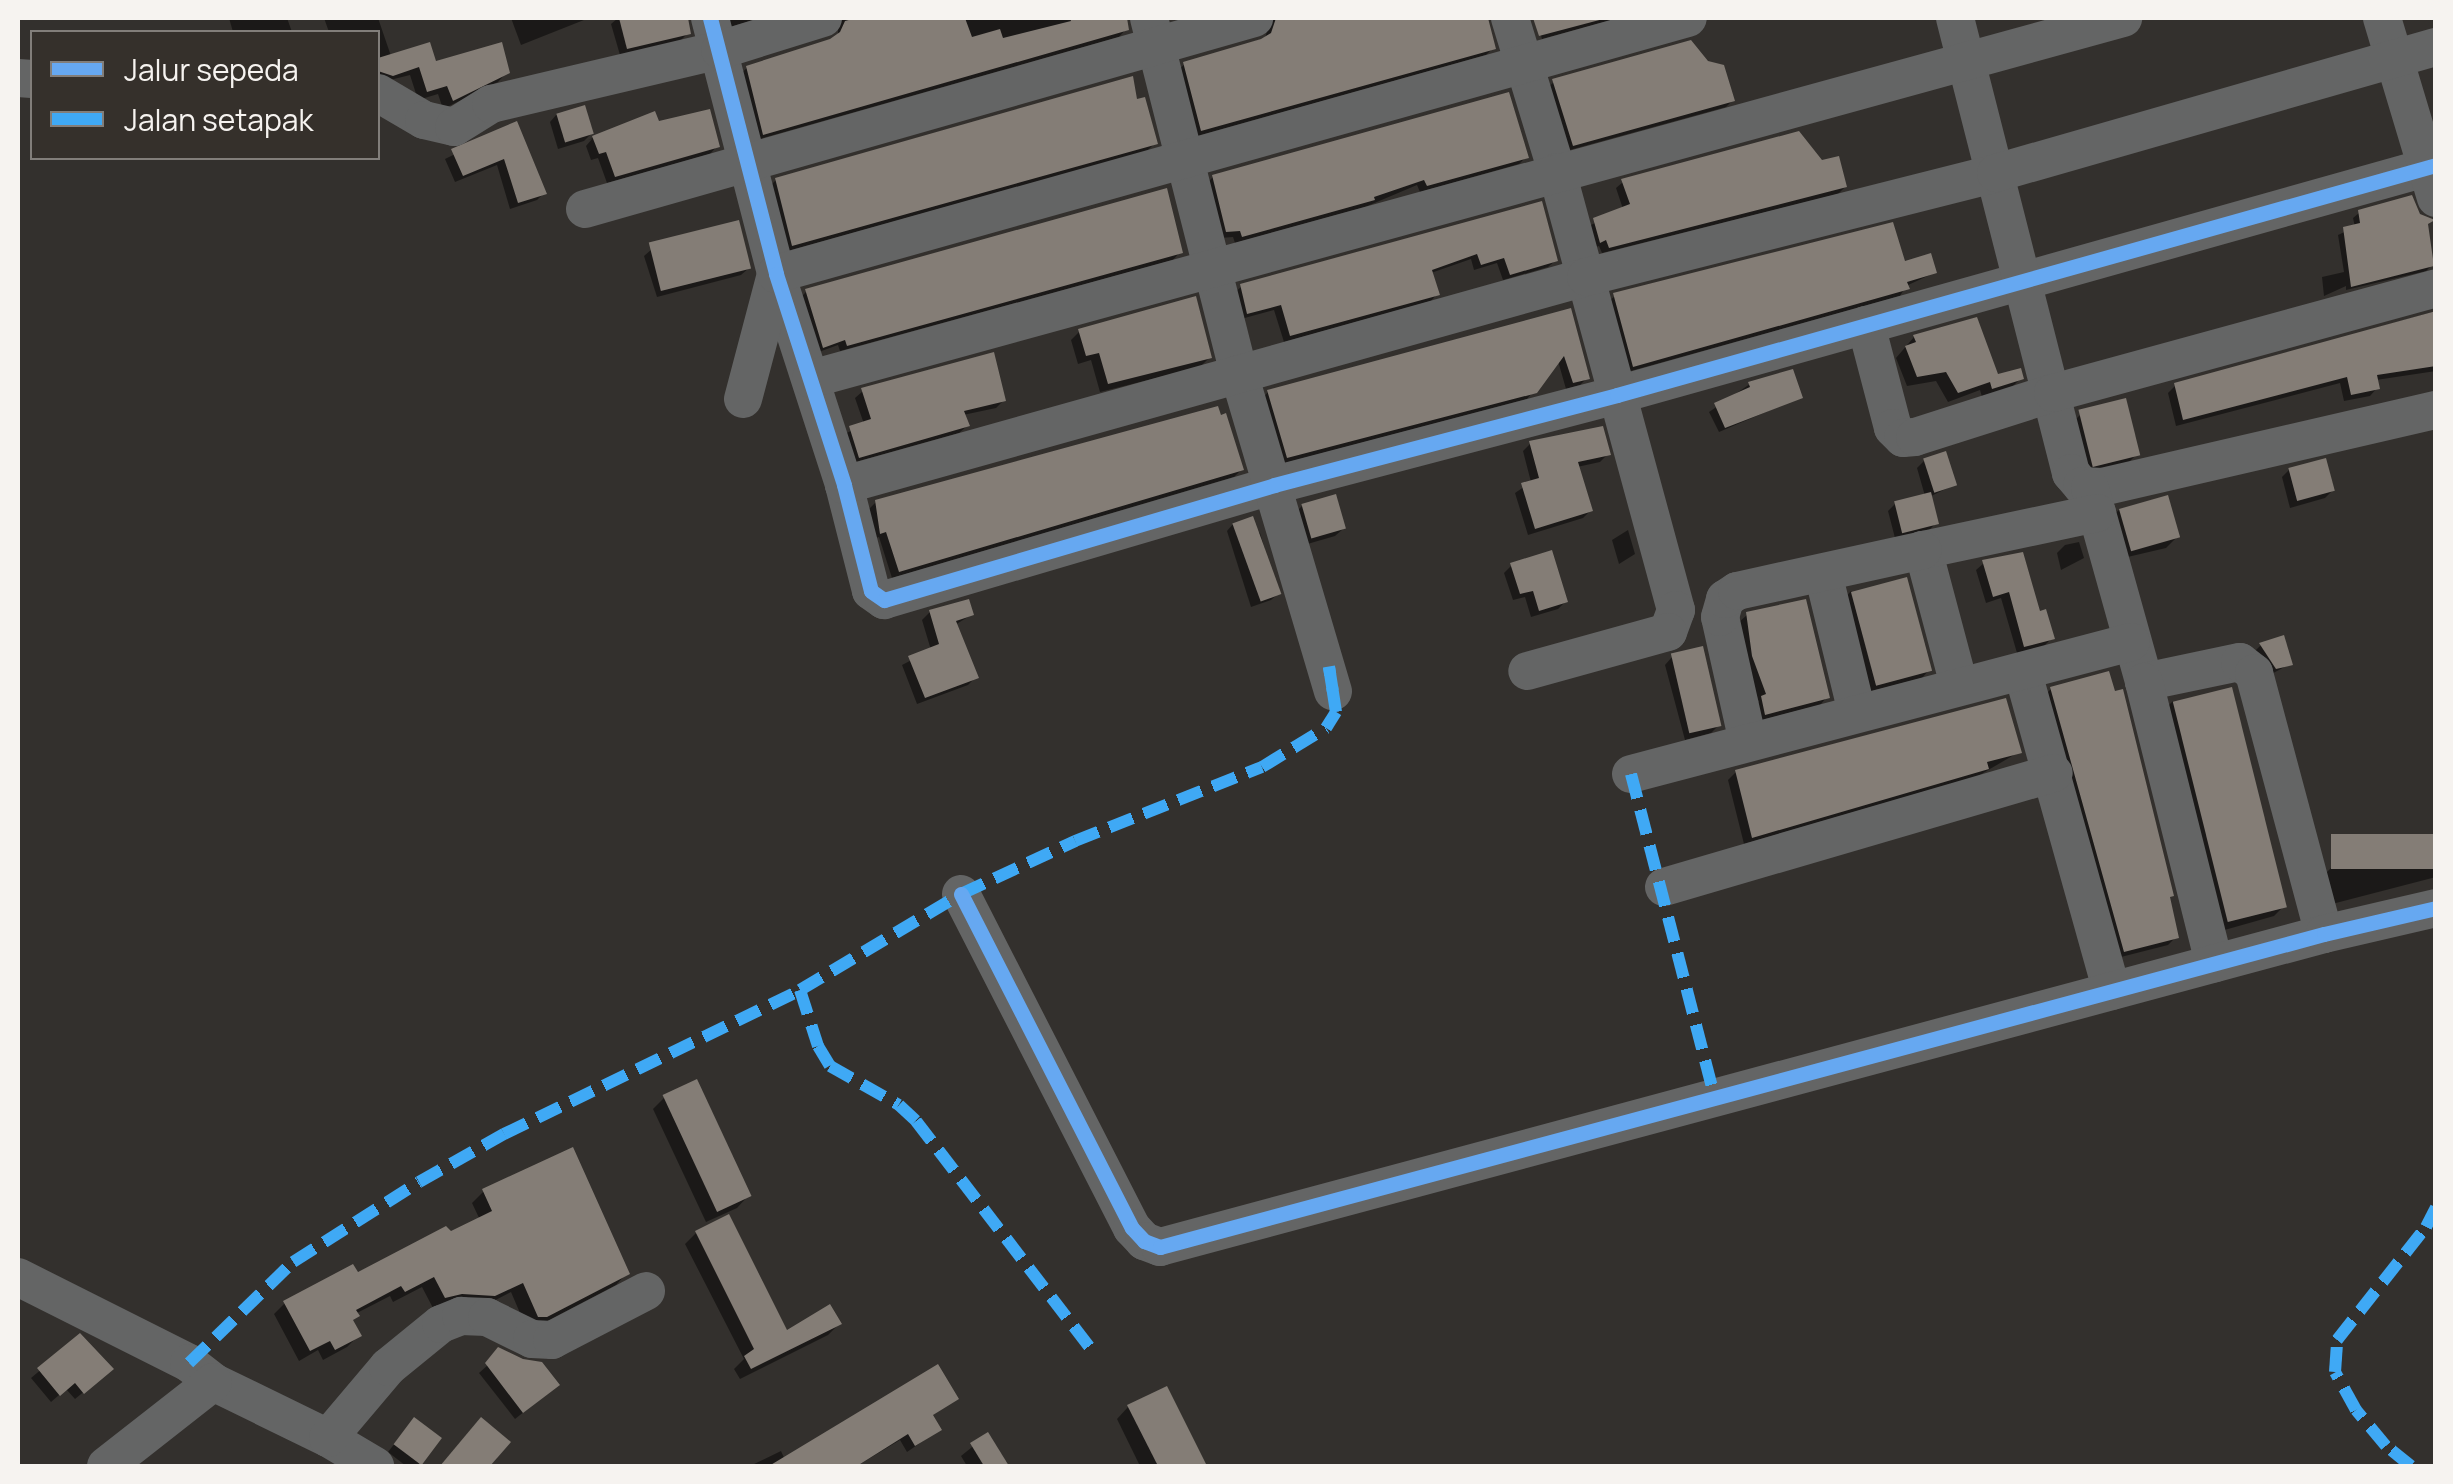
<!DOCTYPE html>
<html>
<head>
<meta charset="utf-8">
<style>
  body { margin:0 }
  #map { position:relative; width:2453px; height:1484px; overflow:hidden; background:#33302d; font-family:Manrope,sans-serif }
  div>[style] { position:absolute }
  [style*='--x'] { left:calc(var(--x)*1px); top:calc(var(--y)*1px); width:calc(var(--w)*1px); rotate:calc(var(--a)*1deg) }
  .shadow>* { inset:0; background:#0007 }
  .building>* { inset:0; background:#847d76; transform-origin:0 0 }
  .minor>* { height:38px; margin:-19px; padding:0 19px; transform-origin:19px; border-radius:19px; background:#646565 }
  .quiet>* { height:12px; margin-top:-6px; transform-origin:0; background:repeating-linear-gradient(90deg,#3fa9f5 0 25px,transparent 0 37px) }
  .cycleway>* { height:15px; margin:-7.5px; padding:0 7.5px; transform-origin:7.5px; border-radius:7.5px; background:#66a8f1 }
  span { translate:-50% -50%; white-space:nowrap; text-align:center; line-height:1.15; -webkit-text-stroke:10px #35302b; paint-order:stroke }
  .frame { position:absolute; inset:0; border:20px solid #f6f3f0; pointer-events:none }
  .legend { position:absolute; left:30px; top:30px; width:350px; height:130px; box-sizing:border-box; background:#35302b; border:2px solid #827e7a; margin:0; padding:12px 18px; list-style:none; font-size:30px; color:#f6f3f0 }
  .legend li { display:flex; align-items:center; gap:20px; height:50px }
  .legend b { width:50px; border:2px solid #827e7a }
</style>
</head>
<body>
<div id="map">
  <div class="shadow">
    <i style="clip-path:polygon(229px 18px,287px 18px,292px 32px,233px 32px)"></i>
    <i style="clip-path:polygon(324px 18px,378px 18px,391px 56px,507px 72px,498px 82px,443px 109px,438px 94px,418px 100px,410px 75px,378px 83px,378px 32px,329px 32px)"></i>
    <i style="clip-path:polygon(511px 18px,589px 18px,521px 45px)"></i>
    <i style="clip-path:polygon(618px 18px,686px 18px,688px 33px,680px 41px,620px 55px,611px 24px)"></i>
    <i style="clip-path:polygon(723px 18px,760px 18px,727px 28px)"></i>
    <i style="clip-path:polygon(838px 18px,1126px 18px,1126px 29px,1119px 37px,756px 140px,739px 75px,747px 68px,831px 42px,838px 34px)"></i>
    <i style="clip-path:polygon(1266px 18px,1487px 18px,1493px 48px,1486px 55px,1194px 137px,1177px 71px,1185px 64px,1265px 38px,1270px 21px)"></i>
    <i style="clip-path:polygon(1536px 18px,1619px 18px,1542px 39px)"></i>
    <i style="clip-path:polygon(1707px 63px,1732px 101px,1726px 107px,1566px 151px,1547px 88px,1554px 82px)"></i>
    <i style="clip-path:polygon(1135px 102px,1155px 143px,1147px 151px,784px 252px,768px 188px,776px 180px)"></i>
    <i style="clip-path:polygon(557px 114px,591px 134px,584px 141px,558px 149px,550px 122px)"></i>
    <i style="clip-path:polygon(653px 114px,657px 124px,717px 146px,710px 154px,607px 183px,598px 158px,591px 160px,586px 146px,592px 139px,588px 140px)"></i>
    <i style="clip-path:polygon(516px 124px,544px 193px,537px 200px,510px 209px,497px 165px,455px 182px,445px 159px)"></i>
    <i style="clip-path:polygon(1526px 157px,1519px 164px,1420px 192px,1417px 185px,1365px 207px,1235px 243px,1233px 237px,1220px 238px,1206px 184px,1213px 177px)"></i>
    <i style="clip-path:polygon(1623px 182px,1845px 187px,1838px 194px,1602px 253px,1599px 246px,1593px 248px,1587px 227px,1623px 209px,1616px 188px)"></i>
    <i style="clip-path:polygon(1540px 204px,1555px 261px,1548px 267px,1503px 280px,1497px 263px,1474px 270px,1471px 259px,1431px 273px,1437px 294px,1431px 301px,1284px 342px,1274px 310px,1241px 319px,1234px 293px,1241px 287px)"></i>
    <i style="clip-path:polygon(2359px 213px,2426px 225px,2432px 265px,2426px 271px,2346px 290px,2346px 286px,2324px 296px,2322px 277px,2344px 272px,2338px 235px,2355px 227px,2353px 218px)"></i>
    <i style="clip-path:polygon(652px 249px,749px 268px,741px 275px,657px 297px,644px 256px)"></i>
    <i style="clip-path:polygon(1180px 252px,1173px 260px,840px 351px,838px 345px,816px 353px,799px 299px,806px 292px)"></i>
    <i style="clip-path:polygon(1904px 264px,1934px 273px,1906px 286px,1900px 296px,1627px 372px,1608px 302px,1615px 296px)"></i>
    <i style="clip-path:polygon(1569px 311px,1587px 378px,1580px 385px,1566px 389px,1558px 361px,1527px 399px,1281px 464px,1262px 399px,1268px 392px)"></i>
    <i style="clip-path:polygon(2436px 311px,2436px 371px,2376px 380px,2377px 388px,2370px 396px,2344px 401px,2340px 383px,2176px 426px,2168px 393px,2176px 385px)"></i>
    <i style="clip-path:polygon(1080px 331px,1209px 358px,1200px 367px,1100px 392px,1091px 360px,1078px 364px,1071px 340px)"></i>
    <i style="clip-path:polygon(1914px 337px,1996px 377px,2021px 378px,2011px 388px,1982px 397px,1980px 390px,1948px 402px,1936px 381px,1907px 386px,1896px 358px)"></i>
    <i style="clip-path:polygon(1750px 384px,1801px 397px,1719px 432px,1709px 412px)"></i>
    <i style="clip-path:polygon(863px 391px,1003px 401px,996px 408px,963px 415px,967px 426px,959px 433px,852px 463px,843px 435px,864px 424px,855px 398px)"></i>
    <i style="clip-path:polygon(2080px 415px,2137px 454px,2125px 466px,2081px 475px,2068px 427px)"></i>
    <i style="clip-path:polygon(1530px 444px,1608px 454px,1600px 462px,1577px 467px,1590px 511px,1583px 518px,1528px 535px,1515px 493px,1531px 482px,1523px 451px)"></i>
    <i style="clip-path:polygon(1925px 460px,1954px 485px,1929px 497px,1936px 523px,1929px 530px,1895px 538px,1888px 511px,1895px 504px,1925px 496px,1917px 468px)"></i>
    <i style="clip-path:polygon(1241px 470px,1234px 477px,892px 578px,879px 537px,873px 539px,869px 509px,876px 502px)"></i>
    <i style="clip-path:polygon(2289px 470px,2333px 490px,2325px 498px,2290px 508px,2282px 477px)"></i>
    <i style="clip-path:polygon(1302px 506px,1343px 529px,1335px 536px,1304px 545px,1295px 513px)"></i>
    <i style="clip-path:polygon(2120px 509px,2178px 536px,2166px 548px,2119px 559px,2108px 520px)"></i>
    <i style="clip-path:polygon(1233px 524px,1260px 533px,1278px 594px,1271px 600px,1251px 607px,1227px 531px)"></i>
    <i style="clip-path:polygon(1628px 530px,1635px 554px,1619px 564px,1612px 540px)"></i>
    <i style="clip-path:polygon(2079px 542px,2084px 558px,2061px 570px,2057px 553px,2065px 545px)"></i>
    <i style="clip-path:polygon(1984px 563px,2038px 614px,2052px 638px,2044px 646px,2017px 653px,2001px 598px,1986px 603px,1976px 570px)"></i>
    <i style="clip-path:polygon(1512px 565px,1565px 602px,1558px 609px,1531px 617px,1525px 597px,1513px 600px,1504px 573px)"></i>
    <i style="clip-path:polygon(1851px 591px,1929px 670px,1922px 678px,1868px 692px,1844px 599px)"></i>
    <i style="clip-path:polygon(930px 612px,971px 615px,955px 625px,976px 677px,968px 685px,917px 704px,902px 665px,931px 650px,922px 620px)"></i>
    <i style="clip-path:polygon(1747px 615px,1827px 697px,1820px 705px,1758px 721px,1754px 706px,1759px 702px,1745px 664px,1739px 622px)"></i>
    <i style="clip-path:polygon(2261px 645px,2290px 664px,2268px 676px,2253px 653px)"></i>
    <i style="clip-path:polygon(1672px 657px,1719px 725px,1711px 733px,1685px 740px,1665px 665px)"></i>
    <i style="clip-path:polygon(2051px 689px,2114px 694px,2176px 937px,2168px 945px,2117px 958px,2044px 696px)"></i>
    <i style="clip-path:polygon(2173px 701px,2284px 906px,2274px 916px,2221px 931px,2163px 711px)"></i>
    <i style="clip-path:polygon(2019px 752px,1978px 776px,1744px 844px,1728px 780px,1736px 772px)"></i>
    <i style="clip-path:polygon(2436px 837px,2436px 877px,2332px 904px,2324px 875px,2336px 863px)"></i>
    <i style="clip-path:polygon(665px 1097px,748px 1196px,737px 1208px,706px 1222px,653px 1109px)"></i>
    <i style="clip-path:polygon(484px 1191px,627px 1273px,616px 1285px,534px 1328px,526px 1327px,511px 1292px,482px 1307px,433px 1308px,422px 1287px,393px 1302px,390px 1296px,355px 1314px,351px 1321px,359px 1335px,347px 1347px,323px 1360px,318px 1350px,299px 1361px,274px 1314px,285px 1303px,480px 1220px,472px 1203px)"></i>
    <i style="clip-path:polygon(696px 1233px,786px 1333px,839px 1324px,828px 1335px,740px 1379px,734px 1369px,744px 1359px,685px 1244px)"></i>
    <i style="clip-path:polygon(80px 1337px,103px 1376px,75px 1399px,66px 1389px,51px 1402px,31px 1378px)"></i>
    <i style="clip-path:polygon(489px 1364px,549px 1392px,515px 1419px,479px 1373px)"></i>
    <i style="clip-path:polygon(1166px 1389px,1205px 1466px,1140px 1466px,1117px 1419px,1128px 1407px)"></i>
    <i style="clip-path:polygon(956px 1399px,931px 1416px,939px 1430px,907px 1452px,900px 1440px,857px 1466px,750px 1466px,781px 1451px,785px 1460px)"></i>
    <i style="clip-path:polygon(407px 1428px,419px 1464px,416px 1466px,406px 1466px,388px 1452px)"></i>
    <i style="clip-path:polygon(987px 1435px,1006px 1466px,967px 1466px,961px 1456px)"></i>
  </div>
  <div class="building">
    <i style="clip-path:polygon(619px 18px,688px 18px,691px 34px,627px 49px)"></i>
    <i style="clip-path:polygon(856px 18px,965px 18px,972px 37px,1000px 29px,1003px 38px,1071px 21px,1070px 18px,1127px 18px,1129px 30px,763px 135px,746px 66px,830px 39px,840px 32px,845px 21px)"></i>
    <i style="clip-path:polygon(1276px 18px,1488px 18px,1496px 49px,1201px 131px,1183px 62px,1261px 39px,1271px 33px)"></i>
    <i style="clip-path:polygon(1533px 18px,1607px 18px,1539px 36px)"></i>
    <i style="clip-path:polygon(1691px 40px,1708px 61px,1724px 65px,1735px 101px,1573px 146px,1552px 79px)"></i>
    <i style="clip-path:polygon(430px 42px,436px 61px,502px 42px,510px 73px,453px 101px,447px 86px,427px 92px,419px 67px,393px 76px,378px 71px,378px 58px)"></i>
    <i style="clip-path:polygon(1133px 76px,1137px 99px,1145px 97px,1158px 144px,792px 246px,775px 178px)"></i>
    <i style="clip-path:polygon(1509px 92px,1529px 158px,1427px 186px,1424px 180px,1374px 197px,1375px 200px,1242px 237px,1240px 231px,1226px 232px,1212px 175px)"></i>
    <i style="left:585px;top:105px;width:30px;height:30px;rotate:73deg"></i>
    <i style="clip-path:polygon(710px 109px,720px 147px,615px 177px,606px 152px,599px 154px,592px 136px,655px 111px,659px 121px)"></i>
    <i style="clip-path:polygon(517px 121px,547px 194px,518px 203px,504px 159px,463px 176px,451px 149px)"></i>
    <i style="clip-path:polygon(1799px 131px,1822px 160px,1839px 156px,1847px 187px,1609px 248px,1606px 240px,1600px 243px,1593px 218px,1630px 204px,1621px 179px)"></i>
    <i style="clip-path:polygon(1167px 188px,1183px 253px,847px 346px,845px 340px,823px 348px,805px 289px)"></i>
    <i style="clip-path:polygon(2412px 195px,2420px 214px,2435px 220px,2428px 224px,2434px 266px,2351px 287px,2343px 227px,2360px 223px,2358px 210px)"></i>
    <i style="clip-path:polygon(1542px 201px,1558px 261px,1510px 275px,1504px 258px,1481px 265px,1477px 254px,1432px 270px,1440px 295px,1290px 336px,1281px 305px,1247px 314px,1240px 284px)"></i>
    <i style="left:739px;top:220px;width:50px;height:93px;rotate:76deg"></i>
    <i style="clip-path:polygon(1893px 222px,1905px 261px,1931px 253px,1937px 273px,1907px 282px,1910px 289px,1633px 367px,1613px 293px)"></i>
    <i style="clip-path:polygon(1196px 296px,1212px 358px,1108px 384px,1099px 353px,1086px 356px,1078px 329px)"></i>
    <i style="clip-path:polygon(1571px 308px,1590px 379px,1573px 383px,1564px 356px,1537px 393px,1287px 458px,1267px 390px)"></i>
    <i style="clip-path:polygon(2436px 311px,2436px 366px,2377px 375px,2380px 389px,2351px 395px,2347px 377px,2183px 420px,2174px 383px)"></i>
    <i style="clip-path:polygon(1977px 317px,1998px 374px,2021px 368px,2024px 379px,1992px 389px,1990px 382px,1958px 393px,1946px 372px,1917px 377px,1905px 346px,1916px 342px,1913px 335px)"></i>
    <i style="clip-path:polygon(994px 352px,1006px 401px,964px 411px,970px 426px,859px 458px,849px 426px,871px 419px,861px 388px)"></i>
    <i style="clip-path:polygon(1793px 369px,1803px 398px,1725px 428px,1714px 403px,1750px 387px,1748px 382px)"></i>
    <i style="left:2126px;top:398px;width:59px;height:49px;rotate:76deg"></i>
    <i style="clip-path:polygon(1218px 406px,1221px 415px,1226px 413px,1244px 470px,899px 572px,886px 532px,880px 534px,875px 500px)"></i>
    <i style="clip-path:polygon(1603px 426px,1611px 455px,1578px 462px,1593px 511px,1535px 529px,1521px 483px,1539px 478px,1529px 441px)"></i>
    <i style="left:1946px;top:451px;width:36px;height:24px;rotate:72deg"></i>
    <i style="left:2326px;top:458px;width:34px;height:39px;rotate:75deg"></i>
    <i style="left:1931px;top:492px;width:33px;height:38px;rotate:76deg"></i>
    <i style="left:1336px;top:494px;width:36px;height:36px;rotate:74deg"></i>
    <i style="left:2168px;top:495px;width:44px;height:51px;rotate:74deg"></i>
    <i style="left:1253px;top:516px;width:83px;height:22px;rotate:70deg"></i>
    <i style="clip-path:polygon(1552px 550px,1568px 602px,1539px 611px,1533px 591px,1520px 594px,1510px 563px)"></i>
    <i style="clip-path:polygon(2023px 552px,2040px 611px,2046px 609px,2055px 639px,2024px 647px,2009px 592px,1993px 597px,1982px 560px)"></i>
    <i style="left:1907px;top:577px;width:97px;height:58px;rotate:75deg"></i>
    <i style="clip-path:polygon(969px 599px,974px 615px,956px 621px,979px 678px,925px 698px,908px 656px,939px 644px,929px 610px)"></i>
    <i style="clip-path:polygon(1806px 599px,1830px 698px,1765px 715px,1761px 696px,1766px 694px,1752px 656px,1746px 612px)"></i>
    <i style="clip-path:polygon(2284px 635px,2293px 665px,2276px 669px,2259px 643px)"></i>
    <i style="left:1703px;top:646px;width:82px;height:33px;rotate:77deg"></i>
    <i style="clip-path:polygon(2109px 671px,2115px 691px,2123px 689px,2174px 896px,2170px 897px,2179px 938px,2124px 952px,2050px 687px)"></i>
    <i style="left:2232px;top:687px;width:227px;height:61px;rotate:76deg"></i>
    <i style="clip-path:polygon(2006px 698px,2022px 753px,1987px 762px,1989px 769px,1752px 838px,1735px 770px)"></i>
    <i style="left:2436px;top:834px;width:35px;height:105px;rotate:90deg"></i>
    <i style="left:697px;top:1079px;width:129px;height:38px;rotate:65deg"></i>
    <i style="clip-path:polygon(573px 1147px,630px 1274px,547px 1317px,538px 1317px,523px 1283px,495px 1296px,462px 1294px,445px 1298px,434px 1277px,405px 1292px,401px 1286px,356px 1310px,360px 1316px,353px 1320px,362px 1336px,335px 1350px,330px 1341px,310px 1351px,283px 1301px,353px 1264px,358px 1272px,446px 1226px,451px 1231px,492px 1211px,482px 1189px)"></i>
    <i style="clip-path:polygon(729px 1214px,787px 1330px,830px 1304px,842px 1324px,751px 1369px,744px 1356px,754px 1349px,695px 1231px)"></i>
    <i style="clip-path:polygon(80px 1333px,114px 1369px,84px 1394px,75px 1383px,60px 1396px,37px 1368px)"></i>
    <i style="clip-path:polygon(498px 1347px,523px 1359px,542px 1362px,560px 1385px,523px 1413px,485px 1363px)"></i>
    <i style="clip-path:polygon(938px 1364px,959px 1399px,933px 1415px,942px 1430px,915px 1446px,908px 1434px,857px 1466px,769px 1466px)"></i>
    <i style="clip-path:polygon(1167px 1386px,1207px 1466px,1158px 1466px,1127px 1405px)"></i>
    <i style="left:414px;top:1417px;width:35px;height:34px;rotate:37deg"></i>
    <i style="clip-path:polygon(481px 1417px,511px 1442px,490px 1466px,440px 1466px)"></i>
    <i style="clip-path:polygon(988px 1432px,1009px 1466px,984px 1466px,970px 1443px)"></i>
  </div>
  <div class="minor">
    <i style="--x:710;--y:18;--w:264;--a:75.5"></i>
    <i style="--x:776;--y:274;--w:222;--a:72.1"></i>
    <i style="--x:844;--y:485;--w:109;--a:75.7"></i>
    <i style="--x:871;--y:591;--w:16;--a:35"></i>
    <i style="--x:884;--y:600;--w:407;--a:-16.4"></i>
    <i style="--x:1274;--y:485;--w:355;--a:-14.7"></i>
    <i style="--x:1617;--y:395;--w:851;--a:-15.69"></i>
    <i style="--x:1149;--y:18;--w:367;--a:75.8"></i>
    <i style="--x:1239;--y:374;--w:331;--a:73.5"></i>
    <i style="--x:1510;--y:18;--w:161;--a:73"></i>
    <i style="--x:1557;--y:172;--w:454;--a:74.8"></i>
    <i style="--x:1676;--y:610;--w:23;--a:110"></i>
    <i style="--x:1668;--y:632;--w:146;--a:164.5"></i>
    <i style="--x:1955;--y:18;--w:470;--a:75.7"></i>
    <i style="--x:2071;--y:473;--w:17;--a:50"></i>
    <i style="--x:2082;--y:486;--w:20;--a:3"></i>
    <i style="--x:2102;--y:487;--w:343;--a:-13"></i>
    <i style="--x:2382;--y:18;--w:188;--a:73.3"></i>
    <i style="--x:18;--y:78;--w:14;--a:4"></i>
    <i style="--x:378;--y:93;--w:53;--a:30.4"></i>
    <i style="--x:424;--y:120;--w:31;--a:13"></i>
    <i style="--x:454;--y:127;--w:44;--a:-31.9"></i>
    <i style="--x:491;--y:104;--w:235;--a:-13.3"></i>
    <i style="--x:720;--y:50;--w:108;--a:-17.3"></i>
    <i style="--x:585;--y:209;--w:696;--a:-15.93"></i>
    <i style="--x:1866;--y:325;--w:106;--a:75.3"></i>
    <i style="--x:1893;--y:428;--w:14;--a:45"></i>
    <i style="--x:1903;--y:438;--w:12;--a:-5"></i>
    <i style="--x:1915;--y:437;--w:145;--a:-17.7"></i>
    <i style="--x:2053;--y:393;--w:397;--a:-15.3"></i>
    <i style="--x:811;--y:379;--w:1361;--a:-15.38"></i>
    <i style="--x:743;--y:399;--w:129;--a:-75.2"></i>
    <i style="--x:776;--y:274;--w:947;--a:-15.68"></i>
    <i style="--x:844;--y:485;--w:771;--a:-15.66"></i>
    <i style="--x:1586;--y:277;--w:423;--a:-14.2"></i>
    <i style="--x:1996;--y:173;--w:458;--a:-16"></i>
    <i style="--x:2090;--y:488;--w:201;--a:74.4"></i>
    <i style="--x:2144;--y:682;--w:98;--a:-11.8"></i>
    <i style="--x:2240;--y:662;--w:18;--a:38"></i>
    <i style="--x:2254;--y:673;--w:270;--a:75"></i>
    <i style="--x:1823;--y:573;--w:144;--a:76.3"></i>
    <i style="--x:2023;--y:673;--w:330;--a:74.4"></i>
    <i style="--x:2144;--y:682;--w:290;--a:76"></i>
    <i style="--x:1959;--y:685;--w:140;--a:-104.9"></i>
    <i style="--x:1923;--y:550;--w:178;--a:-12"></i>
    <i style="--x:1748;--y:742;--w:128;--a:-102.6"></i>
    <i style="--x:1720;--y:617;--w:19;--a:-74"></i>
    <i style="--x:1725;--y:599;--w:14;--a:-34"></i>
    <i style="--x:1737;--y:591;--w:190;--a:-12.4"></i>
    <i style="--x:1631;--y:774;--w:517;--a:-14.79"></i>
    <i style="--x:1664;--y:887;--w:406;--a:-16.3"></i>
    <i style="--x:961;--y:894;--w:375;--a:62.9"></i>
    <i style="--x:1132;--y:1228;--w:18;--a:47"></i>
    <i style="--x:1144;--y:1241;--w:17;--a:21"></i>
    <i style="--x:1160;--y:1247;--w:1205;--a:-15.05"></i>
    <i style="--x:2324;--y:934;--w:115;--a:-13.1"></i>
    <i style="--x:18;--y:1277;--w:191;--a:26.7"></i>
    <i style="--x:189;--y:1363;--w:31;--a:38"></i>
    <i style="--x:213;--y:1382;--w:128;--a:26"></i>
    <i style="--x:328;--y:1438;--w:55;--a:30.8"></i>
    <i style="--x:328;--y:1438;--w:93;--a:-49.8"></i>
    <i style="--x:388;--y:1367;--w:68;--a:-39.1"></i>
    <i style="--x:441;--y:1324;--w:22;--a:-22"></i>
    <i style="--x:461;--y:1316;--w:26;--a:2"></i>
    <i style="--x:487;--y:1317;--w:50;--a:26.1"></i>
    <i style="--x:532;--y:1339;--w:20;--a:3"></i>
    <i style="--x:552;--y:1340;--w:106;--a:-27.5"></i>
    <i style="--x:106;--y:1466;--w:136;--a:-38.1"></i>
  </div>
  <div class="quiet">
    <i style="--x:1631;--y:774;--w:335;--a:75.5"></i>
    <i style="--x:800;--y:990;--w:59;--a:72.2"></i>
    <i style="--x:818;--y:1046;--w:23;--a:59"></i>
    <i style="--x:830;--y:1066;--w:79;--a:29.5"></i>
    <i style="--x:899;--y:1105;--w:23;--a:43"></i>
    <i style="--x:916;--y:1121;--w:286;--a:52.5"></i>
    <i style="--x:189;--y:1363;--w:145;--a:-44.2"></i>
    <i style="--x:293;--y:1262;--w:149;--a:-32.4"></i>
    <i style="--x:419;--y:1182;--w:98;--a:-29.5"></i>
    <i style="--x:504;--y:1134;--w:329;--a:-25.9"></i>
    <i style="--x:800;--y:990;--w:187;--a:-30.8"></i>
    <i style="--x:961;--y:894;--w:126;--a:-24.9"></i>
    <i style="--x:1075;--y:841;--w:201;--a:-21.6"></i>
    <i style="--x:1262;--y:767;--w:75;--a:-31.4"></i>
    <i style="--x:1326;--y:728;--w:19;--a:-58"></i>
    <i style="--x:1336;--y:712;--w:46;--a:-98.8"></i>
    <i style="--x:1329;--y:667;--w:24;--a:81"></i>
    <i style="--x:2411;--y:1466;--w:32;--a:-141"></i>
    <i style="--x:2386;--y:1446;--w:47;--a:-129.8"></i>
    <i style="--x:2356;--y:1410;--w:43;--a:-118.9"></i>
    <i style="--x:2335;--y:1372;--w:32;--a:-86"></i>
    <i style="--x:2337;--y:1340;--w:144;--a:-51.8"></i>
    <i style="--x:2426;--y:1227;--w:22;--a:-63"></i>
  </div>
  <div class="cycleway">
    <i style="--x:710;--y:18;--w:264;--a:75.5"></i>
    <i style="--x:776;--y:274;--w:222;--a:72.1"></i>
    <i style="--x:844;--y:485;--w:109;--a:75.7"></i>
    <i style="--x:871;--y:591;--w:16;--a:35"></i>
    <i style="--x:884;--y:600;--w:407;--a:-16.4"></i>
    <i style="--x:1274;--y:485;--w:355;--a:-14.7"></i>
    <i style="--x:1617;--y:395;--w:851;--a:-15.69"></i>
    <i style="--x:961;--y:894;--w:375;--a:62.9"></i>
    <i style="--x:1132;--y:1228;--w:18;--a:47"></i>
    <i style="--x:1144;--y:1241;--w:17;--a:21"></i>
    <i style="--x:1160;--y:1247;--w:1205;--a:-15.05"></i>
    <i style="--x:2324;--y:934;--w:115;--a:-13.1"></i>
  </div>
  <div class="frame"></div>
  <ul class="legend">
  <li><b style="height:12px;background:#66a8f1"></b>Jalur sepeda</li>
  <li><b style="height:12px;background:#3fa9f5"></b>Jalan setapak</li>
  </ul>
</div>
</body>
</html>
